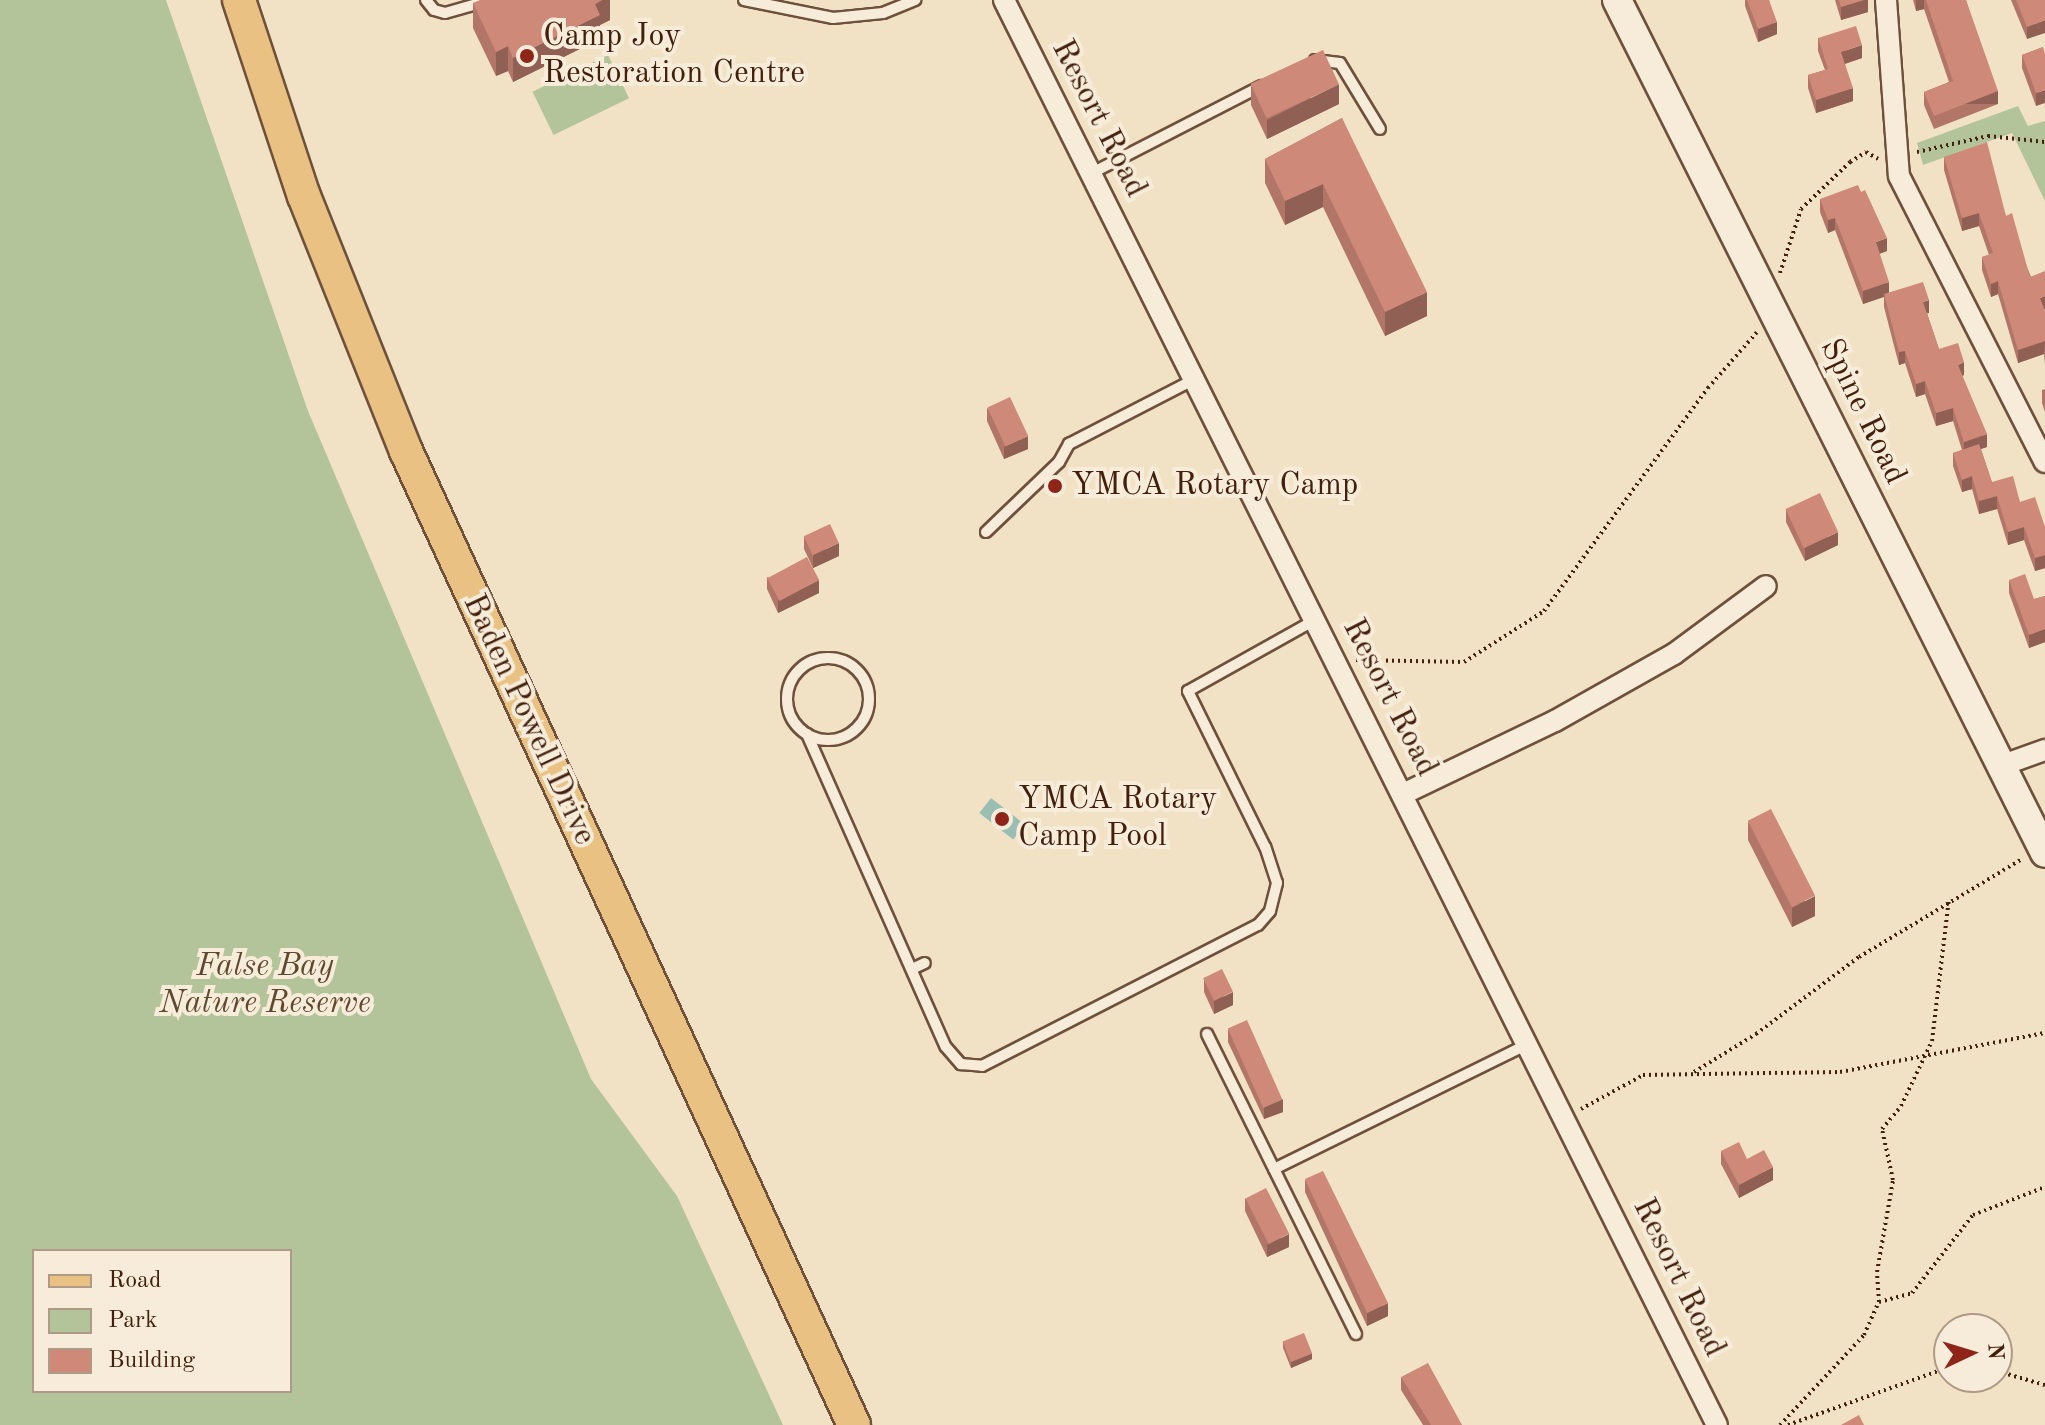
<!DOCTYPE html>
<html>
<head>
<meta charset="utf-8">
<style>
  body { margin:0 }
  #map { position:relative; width:2045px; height:1425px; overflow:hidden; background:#f2e2c5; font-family:"Old Standard TT",serif }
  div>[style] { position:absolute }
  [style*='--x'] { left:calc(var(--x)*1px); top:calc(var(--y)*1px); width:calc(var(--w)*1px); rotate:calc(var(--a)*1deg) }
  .green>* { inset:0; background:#b4c49a; transform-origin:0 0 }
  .water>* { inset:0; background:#9bbeb3; transform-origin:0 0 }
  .path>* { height:4px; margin-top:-2px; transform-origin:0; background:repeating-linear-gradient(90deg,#42200d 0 2px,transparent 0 6px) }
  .roads { filter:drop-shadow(2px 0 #6e503b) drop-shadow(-2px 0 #6e503b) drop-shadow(0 2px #6e503b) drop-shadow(0 -2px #6e503b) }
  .service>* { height:10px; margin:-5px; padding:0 5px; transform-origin:5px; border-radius:5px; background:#f7ecd9 }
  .service>.ring { margin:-5px; padding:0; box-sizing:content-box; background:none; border:10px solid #f7ecd9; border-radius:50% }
  .minor>* { height:20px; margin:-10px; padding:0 10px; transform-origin:10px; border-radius:10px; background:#f7ecd9 }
  .secondary>* { height:28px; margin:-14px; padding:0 14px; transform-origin:14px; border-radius:14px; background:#f7ecd9 }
  .primary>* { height:32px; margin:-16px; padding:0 16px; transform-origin:16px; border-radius:16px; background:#e9c182 }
  .wall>* { inset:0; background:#b17668 }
  .shaded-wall>* { inset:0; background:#906055; transform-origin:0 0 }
  .building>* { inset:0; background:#ce8979; transform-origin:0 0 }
  .dots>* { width:22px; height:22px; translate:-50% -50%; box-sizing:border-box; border:4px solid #f7ecd9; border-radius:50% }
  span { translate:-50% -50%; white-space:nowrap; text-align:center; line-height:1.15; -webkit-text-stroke:8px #f7ecd9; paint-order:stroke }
  .poi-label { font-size:32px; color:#42200d }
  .left { translate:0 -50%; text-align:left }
  .street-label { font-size:32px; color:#42200d }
  .park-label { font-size:32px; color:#5e4930; font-style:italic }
  .legend { position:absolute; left:32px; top:1249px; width:260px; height:144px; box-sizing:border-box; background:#f7ecd9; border:2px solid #af9a87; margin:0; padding:10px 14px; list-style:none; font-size:24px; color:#42200d }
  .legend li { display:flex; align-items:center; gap:16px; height:40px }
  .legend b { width:40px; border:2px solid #af9a87 }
  .north { position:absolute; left:1933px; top:1313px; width:80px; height:80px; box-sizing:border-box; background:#f7ecd9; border:2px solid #af9a87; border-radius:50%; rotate:86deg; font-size:22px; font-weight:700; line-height:32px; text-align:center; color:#42200d }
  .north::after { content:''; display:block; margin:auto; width:28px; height:36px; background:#8f2418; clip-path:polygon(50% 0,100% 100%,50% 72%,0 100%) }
</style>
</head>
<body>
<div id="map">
  <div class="green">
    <i style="clip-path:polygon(evenodd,0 0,166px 0,308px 411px,591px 1079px,677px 1196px,783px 1425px,0 1425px,0 0,290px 1251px,290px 1391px,34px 1391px,34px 1251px,290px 1251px)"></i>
    <i style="left:608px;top:55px;width:48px;height:84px;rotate:64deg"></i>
    <i style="clip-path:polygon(2018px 106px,2028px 126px,2045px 121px,2045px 201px,2012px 133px,1923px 165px,1917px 143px)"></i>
  </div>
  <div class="water">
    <i style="left:991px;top:798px;width:43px;height:19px;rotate:38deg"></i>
  </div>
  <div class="path">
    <i style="--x:1917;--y:152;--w:73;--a:-12.7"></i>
    <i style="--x:1988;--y:136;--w:57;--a:6"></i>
    <i style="--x:1780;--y:273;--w:67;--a:-71.8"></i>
    <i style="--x:1801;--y:209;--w:68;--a:-43.8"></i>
    <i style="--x:1850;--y:162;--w:19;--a:-32"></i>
    <i style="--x:1866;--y:152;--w:14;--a:30"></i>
    <i style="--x:1356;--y:660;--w:108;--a:1.1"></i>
    <i style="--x:1464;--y:662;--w:95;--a:-32.5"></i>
    <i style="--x:1544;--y:611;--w:277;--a:-53.7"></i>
    <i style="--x:1708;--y:388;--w:74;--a:-48.8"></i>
    <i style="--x:1694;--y:1072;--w:73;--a:-31.5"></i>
    <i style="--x:1756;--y:1034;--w:129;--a:-36.8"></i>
    <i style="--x:1859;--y:957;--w:190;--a:-31"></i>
    <i style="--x:1581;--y:1109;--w:71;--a:-28.7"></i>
    <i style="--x:1643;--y:1075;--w:197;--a:-0.9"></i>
    <i style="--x:1840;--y:1072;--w:209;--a:-10.8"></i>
    <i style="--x:1879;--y:1302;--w:34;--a:-15"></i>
    <i style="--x:1912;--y:1293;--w:99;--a:-52"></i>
    <i style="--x:1973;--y:1215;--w:77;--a:-21.3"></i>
    <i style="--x:1997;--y:1371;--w:50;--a:16.3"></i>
    <i style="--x:1780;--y:1425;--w:123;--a:-47"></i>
    <i style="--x:1864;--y:1335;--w:36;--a:-66"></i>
    <i style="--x:1879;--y:1302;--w:30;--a:-94"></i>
    <i style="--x:1877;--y:1272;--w:93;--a:-80.1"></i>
    <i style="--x:1893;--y:1180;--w:52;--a:-102.2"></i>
    <i style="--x:1882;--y:1129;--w:30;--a:-50"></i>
    <i style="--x:1901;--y:1106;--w:72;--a:-64.5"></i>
    <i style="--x:1932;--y:1041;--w:143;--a:-83.2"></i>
    <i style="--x:1788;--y:1425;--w:171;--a:-19.8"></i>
  </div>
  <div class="roads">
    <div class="service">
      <i style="--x:426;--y:0;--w:13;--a:51"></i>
      <i style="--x:434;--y:10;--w:11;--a:15"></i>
      <i style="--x:445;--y:13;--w:48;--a:-15.8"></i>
      <i style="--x:744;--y:0;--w:91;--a:11.4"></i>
      <i style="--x:833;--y:18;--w:50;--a:-5.7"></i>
      <i style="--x:883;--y:13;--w:35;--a:-22"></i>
      <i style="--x:1315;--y:60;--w:25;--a:7"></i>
      <i style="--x:1340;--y:63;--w:77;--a:58.8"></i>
      <i style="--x:1092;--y:173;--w:190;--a:-27.2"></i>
      <i style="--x:986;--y:532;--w:101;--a:-43.8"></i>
      <i style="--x:1059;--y:462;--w:21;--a:-61"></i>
      <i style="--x:1069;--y:444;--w:142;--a:-27.3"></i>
      <i class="ring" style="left:787px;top:658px;width:72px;height:72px"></i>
      <i style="--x:807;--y:734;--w:342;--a:66.1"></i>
      <i style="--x:946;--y:1047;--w:23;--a:49"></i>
      <i style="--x:961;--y:1064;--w:21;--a:5"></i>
      <i style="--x:982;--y:1066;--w:310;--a:-27.1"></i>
      <i style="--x:1258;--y:925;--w:18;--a:-49"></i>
      <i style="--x:1270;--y:911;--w:29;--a:-76"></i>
      <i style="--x:1277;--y:883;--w:38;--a:-108"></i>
      <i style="--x:1265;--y:847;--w:174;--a:-116.3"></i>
      <i style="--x:1188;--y:691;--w:145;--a:-29.2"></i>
      <i style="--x:912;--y:969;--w:14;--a:-25"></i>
      <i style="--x:1207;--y:1034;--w:335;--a:63.6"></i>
      <i style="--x:1274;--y:1169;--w:283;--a:-26.2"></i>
    </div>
    <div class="minor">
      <i style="--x:1004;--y:0;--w:1593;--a:63.42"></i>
      <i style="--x:1886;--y:0;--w:176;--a:85.8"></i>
      <i style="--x:1899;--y:176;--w:321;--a:63"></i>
      <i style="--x:2003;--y:765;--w:45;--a:-19.7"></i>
      <i style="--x:1403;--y:794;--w:169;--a:-25.7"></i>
      <i style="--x:1555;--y:721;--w:137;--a:-29.4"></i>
      <i style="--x:1674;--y:654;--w:114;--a:-36.5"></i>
    </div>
    <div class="secondary">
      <i style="--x:1617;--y:0;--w:954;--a:63.35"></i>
    </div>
    <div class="primary">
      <i style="--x:239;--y:0;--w:206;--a:71.7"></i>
      <i style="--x:304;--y:196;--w:275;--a:68.2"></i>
      <i style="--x:406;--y:451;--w:1072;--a:65.3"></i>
    </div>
  </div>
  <div class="wall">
    <i style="clip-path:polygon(610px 0,610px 20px,600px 25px,600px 39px,513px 82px,508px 71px,496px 76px,473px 28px,473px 3px)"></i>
    <i style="clip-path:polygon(1745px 0,1769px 0,1777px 34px,1758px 42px,1745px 6px)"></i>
    <i style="clip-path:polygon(1835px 0,1868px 0,1868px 12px,1841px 20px)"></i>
    <i style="clip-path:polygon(1913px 0,1966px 0,1998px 104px,1934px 129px,1924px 105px,1924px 92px,1949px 82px,1924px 9px,1916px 11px)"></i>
    <i style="clip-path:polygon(2011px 0,2045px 0,2027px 39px)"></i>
    <i style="clip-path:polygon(1818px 38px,1862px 58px,1845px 64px,1853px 101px,1816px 113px,1808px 88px,1808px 75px,1825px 70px,1818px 51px)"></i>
    <i style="clip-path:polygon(2043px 47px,2036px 106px,2022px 68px,2022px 55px)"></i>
    <i style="clip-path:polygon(1251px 86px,1339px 104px,1267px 139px,1251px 105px)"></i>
    <i style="clip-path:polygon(1342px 118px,1427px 316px,1385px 336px,1323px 207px,1285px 225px,1265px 183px,1265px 159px)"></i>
    <i style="clip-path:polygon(1944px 157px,2006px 216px,2045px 311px,2045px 364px,2044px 354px,2018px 363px,1998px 294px,1991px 297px,1982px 270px,1982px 257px,1989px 255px,1979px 226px,1962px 231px,1944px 170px)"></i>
    <i style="clip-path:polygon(1820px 199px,1887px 251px,1879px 254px,1889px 293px,1929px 313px,1927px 313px,1939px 349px,1964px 375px,1962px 376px,1987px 447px,1981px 449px,1992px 482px,2020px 502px,2045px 527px,2045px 568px,2035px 571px,2024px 540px,2008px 545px,1997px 509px,1979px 514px,1972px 489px,1962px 492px,1953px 466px,1953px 453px,1962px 450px,1953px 421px,1936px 426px,1925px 394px,1916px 397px,1905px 363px,1899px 365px,1884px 307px,1884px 297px,1863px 304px,1835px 230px,1828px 233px,1820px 212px)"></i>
    <i style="clip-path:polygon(2045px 389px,2045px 412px,2042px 403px,2042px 390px)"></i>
    <i style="clip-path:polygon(987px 408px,1028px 449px,1004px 459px,987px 421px)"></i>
    <i style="clip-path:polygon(1786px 509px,1838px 545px,1805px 561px,1786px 522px)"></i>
    <i style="clip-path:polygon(804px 537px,839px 556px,813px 568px,804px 549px)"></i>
    <i style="clip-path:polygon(767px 577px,819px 593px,778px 613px,767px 589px)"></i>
    <i style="clip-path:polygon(2009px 580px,2034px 599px,2045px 596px,2045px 642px,2029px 648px,2009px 593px)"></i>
    <i style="clip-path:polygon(1748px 821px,1815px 916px,1792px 927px,1748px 840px)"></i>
    <i style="clip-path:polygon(1204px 979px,1233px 1005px,1214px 1014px,1204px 992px)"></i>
    <i style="clip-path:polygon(1228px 1029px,1283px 1112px,1264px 1119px,1228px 1042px)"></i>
    <i style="clip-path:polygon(1721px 1151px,1747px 1159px,1773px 1180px,1739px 1198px,1721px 1164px)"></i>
    <i style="clip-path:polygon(1305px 1179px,1388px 1316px,1367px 1326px,1305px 1192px)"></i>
    <i style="clip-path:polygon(1245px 1198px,1289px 1247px,1267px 1257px,1245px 1211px)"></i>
    <i style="clip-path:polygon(1283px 1342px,1312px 1359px,1291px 1368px,1283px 1348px)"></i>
    <i style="clip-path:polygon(1401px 1377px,1462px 1425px,1423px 1425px,1401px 1390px)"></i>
  </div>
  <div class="shaded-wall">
    <i style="clip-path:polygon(602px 0,610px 0,610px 20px,600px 25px,600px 39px,513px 82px,513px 58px)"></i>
    <i style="clip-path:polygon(1864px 0,1868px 0,1868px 12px,1841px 20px,1841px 7px)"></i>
    <i style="clip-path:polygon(1916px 0,1924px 0,1924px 9px,1916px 11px)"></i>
    <i style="clip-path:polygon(2045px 20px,2045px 33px,2027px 39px,2027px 27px)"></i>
    <i style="clip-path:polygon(1777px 22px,1777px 34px,1758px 42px,1758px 29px)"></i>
    <i style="clip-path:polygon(1862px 45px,1862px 58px,1841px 65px,1841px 52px)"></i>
    <i style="clip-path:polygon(508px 46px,508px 71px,496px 76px,496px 52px)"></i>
    <i style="clip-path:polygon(1339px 84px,1339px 104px,1267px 139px,1267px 120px)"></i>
    <i style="clip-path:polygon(1853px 88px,1853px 101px,1816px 113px,1816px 100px)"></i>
    <i style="clip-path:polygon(2045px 90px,2045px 103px,2036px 106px,2036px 93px)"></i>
    <i style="left:1998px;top:91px;width:13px;height:69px;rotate:90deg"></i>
    <i style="clip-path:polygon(1323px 184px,1323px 207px,1285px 225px,1285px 201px)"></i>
    <i style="clip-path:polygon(1979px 213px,1979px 226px,1962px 231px,1962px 218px)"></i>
    <i style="clip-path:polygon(1835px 218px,1835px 230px,1828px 233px,1828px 220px)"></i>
    <i style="clip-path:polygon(1887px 238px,1887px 251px,1876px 255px,1876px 242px)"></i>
    <i style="clip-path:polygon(1998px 281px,1998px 294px,1991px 297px,1991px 284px)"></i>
    <i style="clip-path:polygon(1889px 282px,1889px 295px,1863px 304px,1863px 291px)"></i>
    <i style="clip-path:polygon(1427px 292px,1427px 316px,1385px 336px,1385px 312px)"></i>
    <i style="clip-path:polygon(2045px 296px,2045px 309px,2040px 310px,2040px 298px)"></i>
    <i style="clip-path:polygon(1929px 300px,1929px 313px,1923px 314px,1923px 302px)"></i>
    <i style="clip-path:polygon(2045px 341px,2044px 354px,2018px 363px,2018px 350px)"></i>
    <i style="clip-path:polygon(1905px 351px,1905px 363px,1899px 365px,1899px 352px)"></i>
    <i style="clip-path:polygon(1964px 362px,1964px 375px,1958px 377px,1958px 365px)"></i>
    <i style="clip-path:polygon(1925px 381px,1925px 394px,1916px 397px,1916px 384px)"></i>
    <i style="clip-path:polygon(1953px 408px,1953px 421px,1936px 426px,1936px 413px)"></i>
    <i style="clip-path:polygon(1987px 434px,1987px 447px,1964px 454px,1964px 442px)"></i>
    <i style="clip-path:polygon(1028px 436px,1028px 449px,1004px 459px,1004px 447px)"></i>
    <i style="clip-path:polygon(1972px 476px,1972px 489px,1962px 492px,1962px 480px)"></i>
    <i style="clip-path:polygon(1997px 496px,1997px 509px,1979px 514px,1979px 501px)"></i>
    <i style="clip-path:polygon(2024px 527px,2024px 540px,2008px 545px,2008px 532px)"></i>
    <i style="clip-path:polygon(1838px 532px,1838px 545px,1805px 561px,1805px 548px)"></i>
    <i style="clip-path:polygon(839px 543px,839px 556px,813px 568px,813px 555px)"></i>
    <i style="clip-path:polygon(2045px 555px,2045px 568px,2035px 571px,2035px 558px)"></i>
    <i style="clip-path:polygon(819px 580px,819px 593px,778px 613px,778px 600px)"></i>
    <i style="clip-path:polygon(2045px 629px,2045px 642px,2029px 648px,2029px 635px)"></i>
    <i style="clip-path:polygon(1815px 896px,1815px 916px,1792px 927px,1792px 908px)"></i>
    <i style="clip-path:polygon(1233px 992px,1233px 1005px,1214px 1014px,1214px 1001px)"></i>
    <i style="clip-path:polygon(1283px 1099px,1283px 1112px,1264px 1119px,1264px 1107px)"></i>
    <i style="clip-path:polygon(1773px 1167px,1773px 1180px,1739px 1198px,1739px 1185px)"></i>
    <i style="clip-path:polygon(1289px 1234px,1289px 1247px,1267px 1257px,1267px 1245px)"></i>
    <i style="clip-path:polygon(1388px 1303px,1388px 1316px,1367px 1326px,1367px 1313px)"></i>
    <i style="clip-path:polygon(1312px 1353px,1312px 1359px,1291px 1368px,1291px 1362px)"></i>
  </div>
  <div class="building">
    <i style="clip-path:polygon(480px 0,602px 0,595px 4px,600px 15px,513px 58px,508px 46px,496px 52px,473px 3px)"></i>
    <i style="clip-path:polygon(1747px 0,1769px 0,1777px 22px,1758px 29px)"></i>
    <i style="clip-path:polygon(1839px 0,1864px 0,1841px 7px)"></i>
    <i style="clip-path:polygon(1926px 0,1966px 0,1998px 91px,1934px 116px,1924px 92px,1953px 81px)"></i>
    <i style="clip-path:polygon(2016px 0,2045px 0,2045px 20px,2027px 27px)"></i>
    <i style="clip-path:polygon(1856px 26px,1862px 45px,1841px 52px,1853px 88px,1816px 100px,1808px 75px,1828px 69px,1818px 38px)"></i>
    <i style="clip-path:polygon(2043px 47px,2045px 54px,2045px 90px,2036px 93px,2022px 55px)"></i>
    <i style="left:1323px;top:50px;width:38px;height:80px;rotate:65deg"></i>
    <i style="clip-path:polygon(1342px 118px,1427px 292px,1385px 312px,1323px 184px,1285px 201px,1265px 159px)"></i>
    <i style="clip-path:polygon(1987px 142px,2006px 216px,2012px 213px,2030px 277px,2045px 271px,2045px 296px,2040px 298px,2045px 311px,2045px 341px,2018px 350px,1998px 281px,1991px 284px,1982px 257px,1993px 253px,1979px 213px,1962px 218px,1944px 157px)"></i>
    <i style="clip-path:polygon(1858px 185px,1861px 192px,1865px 190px,1887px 238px,1876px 242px,1889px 282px,1863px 291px,1835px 218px,1828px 220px,1820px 199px)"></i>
    <i style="clip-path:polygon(1923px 282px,1929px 300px,1923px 302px,1939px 349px,1958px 343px,1964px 362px,1958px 365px,1987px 434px,1964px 442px,1953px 408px,1936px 413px,1925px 381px,1916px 384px,1905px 351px,1899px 352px,1884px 294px)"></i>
    <i style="left:1010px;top:397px;width:43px;height:25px;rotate:65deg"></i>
    <i style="clip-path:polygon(1979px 444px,1994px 489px,1992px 482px,2013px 476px,2020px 502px,2035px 497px,2045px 527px,2045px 555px,2035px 558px,2024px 527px,2008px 532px,1997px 496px,1979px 501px,1972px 476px,1962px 480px,1953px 453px)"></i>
    <i style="left:1820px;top:493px;width:43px;height:38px;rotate:65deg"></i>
    <i style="left:830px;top:524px;width:21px;height:29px;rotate:65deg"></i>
    <i style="left:807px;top:557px;width:26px;height:45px;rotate:62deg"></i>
    <i style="clip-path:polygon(2025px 574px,2034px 599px,2045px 596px,2045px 629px,2029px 635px,2009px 580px)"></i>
    <i style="left:1771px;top:809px;width:97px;height:26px;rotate:63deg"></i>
    <i style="left:1222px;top:969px;width:25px;height:21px;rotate:64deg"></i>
    <i style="left:1247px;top:1020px;width:87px;height:21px;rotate:66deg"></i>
    <i style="clip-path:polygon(1739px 1142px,1747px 1159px,1764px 1150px,1773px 1167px,1739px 1185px,1721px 1151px)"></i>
    <i style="clip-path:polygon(1323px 1171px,1388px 1303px,1367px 1313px,1305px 1179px)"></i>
    <i style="left:1266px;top:1188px;width:51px;height:23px;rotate:63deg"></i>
    <i style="left:1304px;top:1333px;width:22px;height:23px;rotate:68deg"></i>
    <i style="clip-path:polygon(1428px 1363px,1462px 1425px,1431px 1425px,1401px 1377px)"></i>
    <i style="clip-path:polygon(1859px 1415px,1864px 1425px,1841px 1425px)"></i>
  </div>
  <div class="dots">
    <i style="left:527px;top:56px;background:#8f2418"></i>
    <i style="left:1055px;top:486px;background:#8f2418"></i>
    <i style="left:1002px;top:819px;background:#8f2418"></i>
  </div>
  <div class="poi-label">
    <span class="left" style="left:543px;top:56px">Camp Joy<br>Restoration Centre</span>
    <span class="left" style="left:1071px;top:486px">YMCA Rotary Camp</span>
    <span class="left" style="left:1018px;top:819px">YMCA Rotary<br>Camp Pool</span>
  </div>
  <div class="street-label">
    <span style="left:1098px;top:119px;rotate:63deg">Resort Road</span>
    <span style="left:1862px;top:412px;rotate:64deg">Spine Road</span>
    <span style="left:1389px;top:698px;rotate:63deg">Resort Road</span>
    <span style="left:528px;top:720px;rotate:65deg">Baden Powell Drive</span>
    <span style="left:1678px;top:1278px;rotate:64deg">Resort Road</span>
  </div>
  <div class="park-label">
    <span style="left:265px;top:986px">False Bay<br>Nature Reserve</span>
  </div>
  <ul class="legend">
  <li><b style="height:10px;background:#e9c182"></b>Road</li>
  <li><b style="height:22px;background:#b4c49a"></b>Park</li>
  <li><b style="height:22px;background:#ce8979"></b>Building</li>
  </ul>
  <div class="north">N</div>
</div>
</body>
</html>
